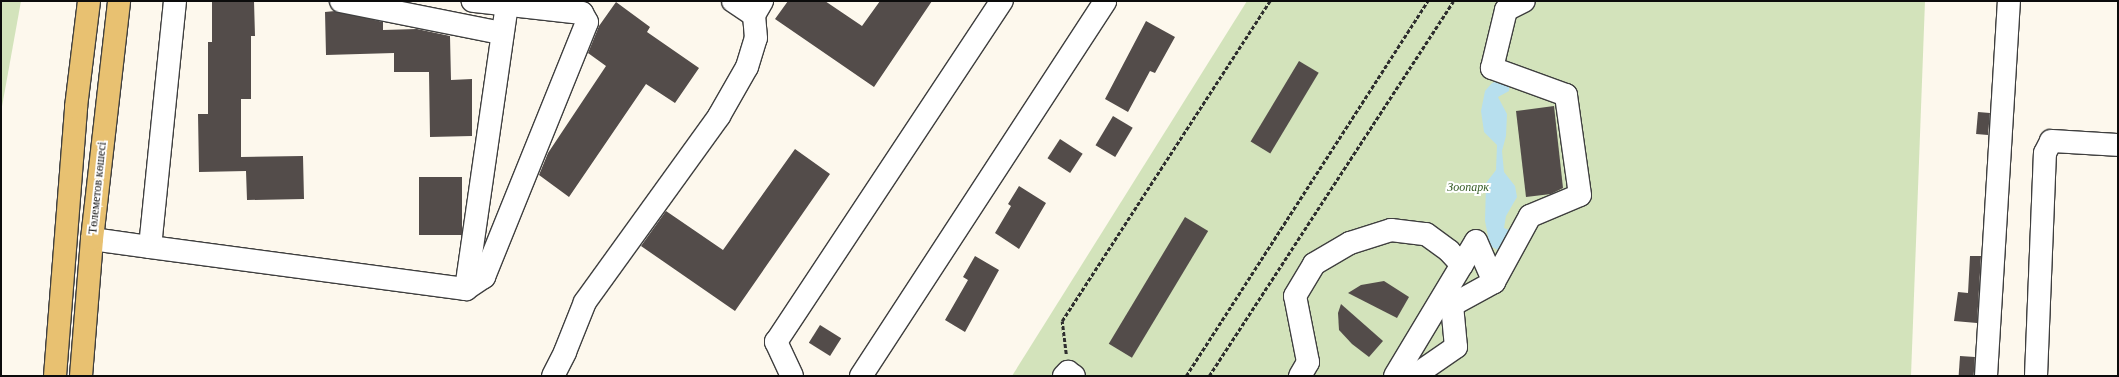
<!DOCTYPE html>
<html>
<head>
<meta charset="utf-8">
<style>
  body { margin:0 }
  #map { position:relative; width:2119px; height:377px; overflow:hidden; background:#fdf8ed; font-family:"Times New Roman",serif }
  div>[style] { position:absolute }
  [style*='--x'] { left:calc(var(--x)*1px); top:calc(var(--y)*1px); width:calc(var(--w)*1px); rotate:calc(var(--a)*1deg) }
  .green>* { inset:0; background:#d3e3bb }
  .water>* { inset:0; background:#b7dfee }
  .building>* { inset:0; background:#534c4a; transform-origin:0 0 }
  .path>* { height:2.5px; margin-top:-1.25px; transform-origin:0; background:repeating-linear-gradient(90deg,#2e2e2e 0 4px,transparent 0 6px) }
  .roads { filter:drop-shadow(1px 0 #3f3f3f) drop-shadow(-1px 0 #3f3f3f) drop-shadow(0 1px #3f3f3f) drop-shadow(0 -1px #3f3f3f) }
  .minor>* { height:22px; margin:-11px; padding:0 11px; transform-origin:11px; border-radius:11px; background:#fff }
  .major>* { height:22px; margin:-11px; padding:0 11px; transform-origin:11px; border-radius:11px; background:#e8c171 }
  span { translate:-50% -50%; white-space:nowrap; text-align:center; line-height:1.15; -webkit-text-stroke:4px #fff; paint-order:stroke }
  .street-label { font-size:12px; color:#0c0c0c }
  .park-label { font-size:12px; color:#355c24; font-style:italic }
  .frame { position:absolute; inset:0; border:2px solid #0c0c0c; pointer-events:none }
</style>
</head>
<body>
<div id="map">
  <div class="green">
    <i style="clip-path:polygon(1px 1px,21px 1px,1px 112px)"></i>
    <i style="clip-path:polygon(1247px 1px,1925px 1px,1911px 376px,1012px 376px)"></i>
  </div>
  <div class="water">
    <i style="clip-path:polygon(1510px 76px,1509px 91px,1498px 97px,1507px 114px,1506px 136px,1502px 151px,1504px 172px,1515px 186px,1517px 197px,1506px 216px,1504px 228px,1515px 232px,1512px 248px,1498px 250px,1490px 246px,1485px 221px,1486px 183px,1496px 170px,1497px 145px,1484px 132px,1481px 111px,1485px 91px,1492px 83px)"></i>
  </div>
  <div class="building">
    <i style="clip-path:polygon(212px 1px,254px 1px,255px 36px,251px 36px,251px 99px,241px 99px,241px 157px,303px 156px,304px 199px,247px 200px,246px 171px,199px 172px,198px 114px,208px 114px,208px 42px,212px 42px)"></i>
    <i style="clip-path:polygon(788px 1px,825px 1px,862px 26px,880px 1px,932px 1px,874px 87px,775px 19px)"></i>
    <i style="clip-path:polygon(616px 2px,650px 27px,647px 32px,699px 68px,675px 103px,646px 84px,569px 197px,539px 175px,548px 153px,606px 66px,588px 53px,599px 26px)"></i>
    <i style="clip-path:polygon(335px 11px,383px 22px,383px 30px,417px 29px,450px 36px,451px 80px,472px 79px,472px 136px,430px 137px,429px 72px,394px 72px,394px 53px,326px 55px,325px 12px)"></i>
    <i style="clip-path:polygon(1146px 21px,1175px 37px,1155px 73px,1150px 71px,1128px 112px,1105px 99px)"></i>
    <i style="left:1299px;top:61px;width:23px;height:94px;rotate:31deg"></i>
    <i style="clip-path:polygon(1554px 106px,1563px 188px,1551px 194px,1526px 197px,1516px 111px)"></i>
    <i style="left:1978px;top:112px;width:12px;height:22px;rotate:5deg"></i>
    <i style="left:1113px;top:116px;width:23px;height:34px;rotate:31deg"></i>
    <i style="left:1060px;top:139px;width:27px;height:23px;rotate:33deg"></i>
    <i style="clip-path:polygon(795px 149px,830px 174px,735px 311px,641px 246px,666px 211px,723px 250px)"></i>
    <i style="left:419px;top:177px;width:43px;height:58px"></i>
    <i style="clip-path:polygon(1019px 186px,1046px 203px,1019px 249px,995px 233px,1011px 206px,1008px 204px)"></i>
    <i style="left:1185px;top:217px;width:27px;height:148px;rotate:31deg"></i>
    <i style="clip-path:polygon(975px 256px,999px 270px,965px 332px,945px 320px,968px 280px,963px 277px)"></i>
    <i style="clip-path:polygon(1970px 256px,1981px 256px,1977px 323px,1954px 321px,1958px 292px,1968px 293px)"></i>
    <i style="clip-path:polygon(1384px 281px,1409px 297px,1397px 318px,1348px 293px,1361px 285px)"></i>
    <i style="clip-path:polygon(1341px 304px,1383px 341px,1369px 357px,1352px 344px,1339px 330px,1338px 313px)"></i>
    <i style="left:820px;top:325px;width:25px;height:21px;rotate:32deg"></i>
    <i style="left:1960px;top:356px;width:15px;height:20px;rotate:4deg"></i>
  </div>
  <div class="path">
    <i style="--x:1066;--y:354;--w:33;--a:-97"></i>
    <i style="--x:1062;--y:321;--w:382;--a:-57"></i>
    <i style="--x:1186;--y:376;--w:446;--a:-57.2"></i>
    <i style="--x:1209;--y:376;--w:447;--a:-56.9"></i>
  </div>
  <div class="roads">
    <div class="minor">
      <i style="--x:175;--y:1;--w:247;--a:95.8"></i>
      <i style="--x:150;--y:247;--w:319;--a:7.6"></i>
      <i style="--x:466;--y:289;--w:22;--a:-34"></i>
      <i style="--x:484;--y:277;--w:275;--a:-68"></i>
      <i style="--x:587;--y:22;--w:10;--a:-119"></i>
      <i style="--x:582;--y:13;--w:110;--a:-173.7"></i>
      <i style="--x:341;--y:1;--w:163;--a:11.3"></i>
      <i style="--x:733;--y:1;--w:25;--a:34"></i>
      <i style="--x:92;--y:239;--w:59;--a:7.9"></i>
      <i style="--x:1494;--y:282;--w:75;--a:-61.4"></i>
      <i style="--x:1530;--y:216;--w:54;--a:-22.8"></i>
      <i style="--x:1580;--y:195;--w:101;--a:-98"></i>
      <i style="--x:1566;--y:95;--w:79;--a:-160"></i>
      <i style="--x:1492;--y:68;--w:60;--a:-76.4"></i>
      <i style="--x:1506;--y:10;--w:20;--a:-27"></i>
      <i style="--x:466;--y:289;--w:286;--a:-81.8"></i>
      <i style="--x:553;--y:376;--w:27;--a:-63"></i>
      <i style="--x:565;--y:352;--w:54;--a:-68.2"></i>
      <i style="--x:585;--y:302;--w:229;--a:-54.2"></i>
      <i style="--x:719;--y:116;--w:56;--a:-60.3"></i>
      <i style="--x:747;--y:67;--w:30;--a:-73"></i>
      <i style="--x:756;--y:38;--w:23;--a:-95"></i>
      <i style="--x:754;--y:15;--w:16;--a:-60"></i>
      <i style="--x:792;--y:376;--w:38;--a:-115"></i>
      <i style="--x:776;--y:342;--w:409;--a:-56.5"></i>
      <i style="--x:861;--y:376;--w:447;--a:-56.9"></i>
      <i style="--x:1064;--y:376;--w:6;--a:-45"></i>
      <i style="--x:1068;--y:372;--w:7;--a:34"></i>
      <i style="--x:1300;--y:376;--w:16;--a:-60"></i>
      <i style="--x:1308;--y:362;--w:67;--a:-101.1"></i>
      <i style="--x:1295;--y:296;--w:37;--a:-59"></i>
      <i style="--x:1314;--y:264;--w:42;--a:-30.3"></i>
      <i style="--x:1350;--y:243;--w:43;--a:-17.6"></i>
      <i style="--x:1391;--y:230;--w:35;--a:7"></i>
      <i style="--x:1426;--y:234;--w:29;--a:36"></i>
      <i style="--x:1449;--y:251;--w:19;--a:47"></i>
      <i style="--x:1395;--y:376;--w:157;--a:-59"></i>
      <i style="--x:1476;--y:241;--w:45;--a:66.3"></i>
      <i style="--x:1494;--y:282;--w:48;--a:151.3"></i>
      <i style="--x:1452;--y:305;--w:42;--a:84.6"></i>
      <i style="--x:1456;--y:347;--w:51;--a:145.4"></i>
      <i style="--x:1986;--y:376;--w:376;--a:-86.5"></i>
      <i style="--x:2036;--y:376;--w:223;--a:-87.7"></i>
      <i style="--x:2045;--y:153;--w:13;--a:-63"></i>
      <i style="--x:2051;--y:141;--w:67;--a:3.4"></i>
    </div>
    <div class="major">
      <i style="--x:55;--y:376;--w:270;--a:-85.5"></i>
      <i style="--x:76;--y:107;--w:107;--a:-83"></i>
      <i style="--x:81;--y:376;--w:137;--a:-85.4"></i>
      <i style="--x:92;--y:239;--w:240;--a:-83.5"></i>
    </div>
  </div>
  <div class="street-label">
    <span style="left:98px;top:188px;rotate:-84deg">Төлеметов көшесі</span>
  </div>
  <div class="park-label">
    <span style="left:1468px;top:188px">Зоопарк</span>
  </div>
  <div class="frame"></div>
</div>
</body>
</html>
